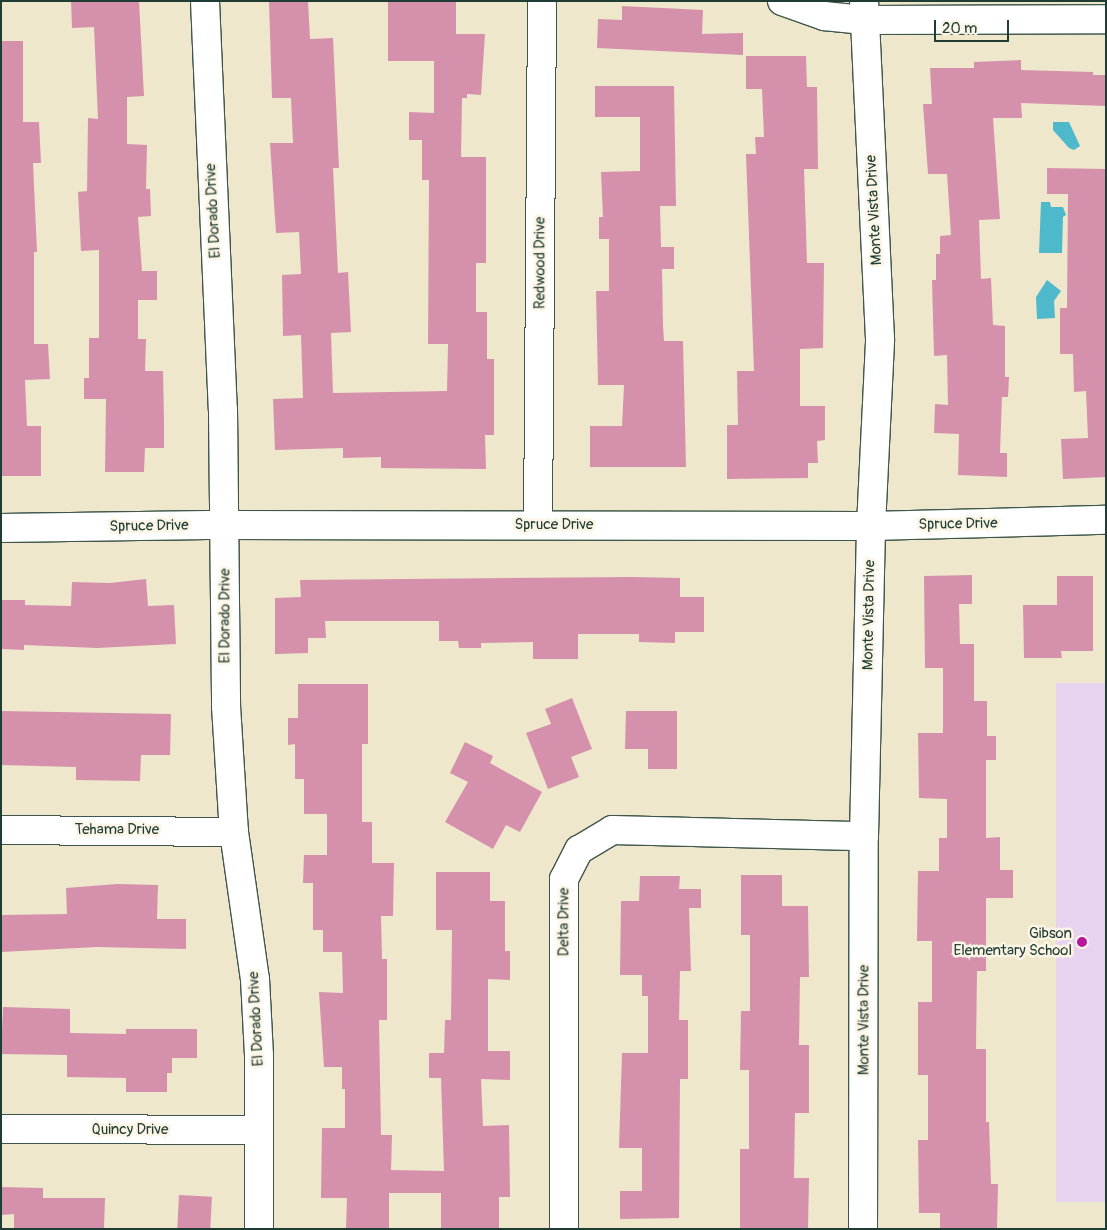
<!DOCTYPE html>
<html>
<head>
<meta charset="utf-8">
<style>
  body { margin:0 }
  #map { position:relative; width:1107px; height:1230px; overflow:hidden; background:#eee7cb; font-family:Pangolin,sans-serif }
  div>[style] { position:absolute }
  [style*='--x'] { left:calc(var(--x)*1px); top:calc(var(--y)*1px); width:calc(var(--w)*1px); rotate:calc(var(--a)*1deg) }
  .built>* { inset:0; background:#e7d2ef; transform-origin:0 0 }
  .water>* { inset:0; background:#4eb9cb }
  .building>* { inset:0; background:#d591ac; transform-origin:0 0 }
  .roads { filter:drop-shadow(1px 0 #3e564b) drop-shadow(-1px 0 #3e564b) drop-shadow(0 1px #3e564b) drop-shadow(0 -1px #3e564b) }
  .minor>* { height:28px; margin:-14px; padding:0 14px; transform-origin:14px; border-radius:14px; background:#fff }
  .dots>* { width:14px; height:14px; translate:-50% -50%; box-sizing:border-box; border:2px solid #fcf5e5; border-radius:50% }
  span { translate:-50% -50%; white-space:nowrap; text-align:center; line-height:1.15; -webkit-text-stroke:5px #fcf5e5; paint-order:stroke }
  .street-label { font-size:15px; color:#1f3d34 }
  .poi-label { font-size:15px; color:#1f3d34 }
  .right { translate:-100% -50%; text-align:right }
  .frame { position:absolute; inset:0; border:2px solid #1f3d34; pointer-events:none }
  .scale { position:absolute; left:934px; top:20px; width:75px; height:22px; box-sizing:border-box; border:2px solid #1f3d34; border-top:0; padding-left:6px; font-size:15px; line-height:18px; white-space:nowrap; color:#1f3d34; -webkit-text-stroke:4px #fcf5e5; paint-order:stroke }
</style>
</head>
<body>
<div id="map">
  <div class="built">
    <i style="left:1056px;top:683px;width:50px;height:519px"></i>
  </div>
  <div class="water">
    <i style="clip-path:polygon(1053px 122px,1069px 122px,1080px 146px,1074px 150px,1069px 148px,1053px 130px)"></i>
    <i style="clip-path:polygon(1041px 202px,1050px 202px,1051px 207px,1063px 207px,1066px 215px,1063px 217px,1062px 253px,1039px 253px)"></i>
    <i style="clip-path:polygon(1047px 280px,1061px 291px,1054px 301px,1055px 318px,1037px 319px,1036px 297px)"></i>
  </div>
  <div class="building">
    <i style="clip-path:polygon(71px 1px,139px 1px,144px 96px,127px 97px,127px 144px,147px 145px,146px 189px,150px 189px,151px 216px,138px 217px,142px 271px,157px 271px,157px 300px,138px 300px,138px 339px,146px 339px,145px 371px,163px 371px,164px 420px,164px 448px,145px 448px,144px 472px,105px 472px,106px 399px,84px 399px,84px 378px,89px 378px,89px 338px,99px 338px,99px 250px,81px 251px,78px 192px,87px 191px,88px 118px,98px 119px,94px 27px,72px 28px)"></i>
    <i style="clip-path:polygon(269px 1px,308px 1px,310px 39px,333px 38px,339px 168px,333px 168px,338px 273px,348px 272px,351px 332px,331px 333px,333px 393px,447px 391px,448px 344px,428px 344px,429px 180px,422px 180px,422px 140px,409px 140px,409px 112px,434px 113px,434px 61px,388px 61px,388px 1px,456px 1px,456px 34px,485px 34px,481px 95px,467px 94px,467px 98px,462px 98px,461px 157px,486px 157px,486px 263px,476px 263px,476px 312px,487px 312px,487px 359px,494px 359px,494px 435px,485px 435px,486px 469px,381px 468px,381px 457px,343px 458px,343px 448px,275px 450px,273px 399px,303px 398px,301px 335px,283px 336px,282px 275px,301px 274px,299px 232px,276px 233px,270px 143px,293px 143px,291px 98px,272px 98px)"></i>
    <i style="clip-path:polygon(622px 6px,703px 10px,702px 34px,743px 33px,743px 55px,597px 48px,598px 19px,622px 20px)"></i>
    <i style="clip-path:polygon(1px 41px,23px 41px,23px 122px,39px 122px,41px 163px,33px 163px,37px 252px,34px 252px,34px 344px,48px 344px,50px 379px,25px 380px,27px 426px,41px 426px,41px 476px,2px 476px)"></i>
    <i style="clip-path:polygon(746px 56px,806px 56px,807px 87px,817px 87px,818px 169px,804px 169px,807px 263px,824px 263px,823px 348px,800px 349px,800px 406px,825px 406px,825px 440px,817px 441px,818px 463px,808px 463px,808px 478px,727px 479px,727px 425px,738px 425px,737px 371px,754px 371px,746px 154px,756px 154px,755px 137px,764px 137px,762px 89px,746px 89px)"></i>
    <i style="clip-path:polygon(1021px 60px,1021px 70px,1093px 72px,1093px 75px,1106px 75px,1106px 106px,1021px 103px,1022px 118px,993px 118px,1000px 219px,979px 220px,981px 279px,991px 278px,993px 325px,1005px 326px,1005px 377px,1009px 377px,1008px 397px,1002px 397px,1000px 453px,1007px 453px,1007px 477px,958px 475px,959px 434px,934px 433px,935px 404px,948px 405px,947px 355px,934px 356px,932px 280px,936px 280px,936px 254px,940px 254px,940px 236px,951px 235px,947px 174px,928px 174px,923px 104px,932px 104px,930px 68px,974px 68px,974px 62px)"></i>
    <i style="clip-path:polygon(595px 86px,674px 86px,676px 206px,660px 206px,661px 247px,674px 247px,674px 269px,662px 269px,663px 326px,664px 341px,683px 341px,686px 467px,590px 467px,590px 426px,622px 426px,624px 385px,598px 385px,596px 291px,609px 291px,609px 239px,599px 239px,599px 217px,603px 217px,601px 172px,640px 171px,640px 117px,595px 117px)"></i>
    <i style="clip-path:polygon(1047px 168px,1106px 169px,1106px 477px,1063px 479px,1061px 439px,1088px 438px,1086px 391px,1074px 392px,1073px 354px,1060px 354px,1060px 308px,1067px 308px,1068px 194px,1047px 194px)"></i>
    <i style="clip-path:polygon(972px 575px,972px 604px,959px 604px,960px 644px,974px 644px,974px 701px,987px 701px,987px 736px,996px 736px,996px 760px,986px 760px,986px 838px,1000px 837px,1000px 870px,1013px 870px,1013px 898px,986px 898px,986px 971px,977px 971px,976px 1049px,986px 1049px,986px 1122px,989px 1122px,991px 1184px,998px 1184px,997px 1229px,940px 1229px,940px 1213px,919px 1213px,918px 1140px,928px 1140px,928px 1075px,918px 1075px,918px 1002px,932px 1002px,932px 941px,917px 941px,918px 871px,939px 871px,939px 838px,947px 838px,947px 799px,919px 798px,918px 733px,943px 733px,943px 668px,925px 668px,924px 576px)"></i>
    <i style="clip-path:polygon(1057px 576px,1093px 576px,1093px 651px,1061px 651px,1062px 658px,1024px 658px,1023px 605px,1057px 605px)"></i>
    <i style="clip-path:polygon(631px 577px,680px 578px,680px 597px,704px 597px,704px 632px,675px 632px,675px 643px,639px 642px,639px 634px,578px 634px,578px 659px,533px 659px,533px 642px,481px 643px,481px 648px,459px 648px,458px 641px,439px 641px,439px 621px,325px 621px,326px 638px,308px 638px,308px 653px,275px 654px,275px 598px,301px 597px,300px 580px)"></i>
    <i style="clip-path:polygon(146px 579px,148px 606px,174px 605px,176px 644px,97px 648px,24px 645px,24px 650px,1px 649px,1px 600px,25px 600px,25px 605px,71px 606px,72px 582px,110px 583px)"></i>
    <i style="clip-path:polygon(298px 684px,368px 684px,368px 744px,362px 744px,362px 822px,372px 822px,372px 863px,394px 863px,393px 916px,381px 916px,382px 959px,387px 959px,387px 1020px,379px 1020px,381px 1135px,392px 1135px,391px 1170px,444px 1171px,441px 1078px,429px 1078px,429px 1053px,444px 1053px,445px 1020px,451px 1020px,452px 930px,436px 930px,436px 872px,490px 872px,490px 901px,505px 901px,505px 951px,510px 951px,510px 980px,488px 979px,488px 1051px,510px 1051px,510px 1080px,481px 1079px,483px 1126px,509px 1125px,510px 1197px,499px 1197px,499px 1229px,441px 1229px,441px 1193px,389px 1193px,389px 1229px,346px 1229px,347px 1198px,321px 1198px,322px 1128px,345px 1128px,345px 1089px,342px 1089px,342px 1067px,324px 1067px,319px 992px,343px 993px,342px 952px,323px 952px,323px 930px,313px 930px,313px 883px,303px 883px,304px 855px,327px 855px,327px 814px,304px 814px,304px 779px,295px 779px,295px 744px,288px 745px,288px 718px,298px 718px)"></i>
    <i style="clip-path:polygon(572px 698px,592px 749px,571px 757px,579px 777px,548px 789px,526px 733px,551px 724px,545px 709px)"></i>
    <i style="clip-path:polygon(1px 711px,171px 714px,170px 755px,141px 755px,140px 781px,76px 780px,76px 767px,1px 765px)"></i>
    <i style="clip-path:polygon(626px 711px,677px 711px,677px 769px,648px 769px,648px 749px,625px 749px)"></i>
    <i style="clip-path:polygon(465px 742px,493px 756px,490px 763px,542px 792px,520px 832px,506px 825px,493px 849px,445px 822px,468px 782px,450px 773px)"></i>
    <i style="clip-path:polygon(741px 875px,782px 875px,782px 906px,808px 906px,809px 977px,800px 977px,799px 1045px,809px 1045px,809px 1113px,795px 1113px,794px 1178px,809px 1178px,808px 1229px,740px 1229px,740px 1149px,749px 1149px,749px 1070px,740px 1070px,741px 1011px,750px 1011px,750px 935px,741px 935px)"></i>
    <i style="clip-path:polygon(640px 876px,680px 876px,679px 889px,701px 889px,701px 908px,689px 908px,691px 971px,680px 971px,679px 1020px,688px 1020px,688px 1079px,680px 1079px,679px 1218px,620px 1219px,620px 1191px,642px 1191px,642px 1148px,619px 1148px,622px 1053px,648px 1053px,648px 996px,642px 996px,642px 975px,620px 975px,621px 901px,639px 901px)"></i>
    <i style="clip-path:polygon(117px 884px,158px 885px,157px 919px,186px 919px,186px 949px,97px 947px,1px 952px,1px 915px,67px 914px,66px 888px)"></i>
    <i style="clip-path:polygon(3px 1007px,70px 1009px,70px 1033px,126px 1034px,126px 1029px,197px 1029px,197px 1058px,172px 1058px,172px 1073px,167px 1073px,167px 1092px,126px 1092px,126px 1078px,67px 1077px,67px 1055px,1px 1054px)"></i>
    <i style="clip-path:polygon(1px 1187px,43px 1188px,43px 1198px,105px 1198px,104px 1229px,14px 1229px,14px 1214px,1px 1215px)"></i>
    <i style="left:179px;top:1195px;width:33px;height:34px;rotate:3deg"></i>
  </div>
  <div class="roads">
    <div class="minor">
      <i style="--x:205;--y:1;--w:409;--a:87.5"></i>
      <i style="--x:223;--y:410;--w:296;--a:89.4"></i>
      <i style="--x:226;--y:706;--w:126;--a:86.4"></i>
      <i style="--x:234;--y:832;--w:148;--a:81.9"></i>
      <i style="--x:255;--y:979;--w:77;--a:87"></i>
      <i style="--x:259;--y:1056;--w:173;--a:90"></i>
      <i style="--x:782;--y:1;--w:45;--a:19.7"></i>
      <i style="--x:824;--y:16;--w:40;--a:5.7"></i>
      <i style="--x:864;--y:20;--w:242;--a:-0.2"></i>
      <i style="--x:538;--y:525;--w:524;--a:-89.56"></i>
      <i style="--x:1;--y:528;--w:224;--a:-0.8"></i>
      <i style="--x:225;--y:525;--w:646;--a:0.09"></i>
      <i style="--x:871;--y:526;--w:235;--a:-1.5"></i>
      <i style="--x:1;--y:830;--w:233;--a:0.5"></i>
      <i style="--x:1;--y:1129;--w:258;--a:0.2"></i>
      <i style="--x:564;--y:1229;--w:350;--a:-90"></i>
      <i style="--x:564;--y:879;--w:33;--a:-63"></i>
      <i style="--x:579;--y:850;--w:39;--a:-31"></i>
      <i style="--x:612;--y:830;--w:252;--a:1.4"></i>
      <i style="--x:863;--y:1229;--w:393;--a:-89.9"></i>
      <i style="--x:864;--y:836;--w:310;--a:-88.7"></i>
      <i style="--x:871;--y:526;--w:187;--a:-87.2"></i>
      <i style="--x:880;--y:339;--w:338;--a:-92.7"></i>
    </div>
  </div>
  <div class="dots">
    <i style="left:1082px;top:942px;background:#b5179e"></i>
  </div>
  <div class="street-label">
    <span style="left:874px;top:210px;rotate:-93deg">Monte Vista Drive</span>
    <span style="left:213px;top:211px;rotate:-93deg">El Dorado Drive</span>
    <span style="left:540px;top:263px;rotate:-90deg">Redwood Drive</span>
    <span style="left:958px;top:524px;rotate:-1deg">Spruce Drive</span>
    <span style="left:554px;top:525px">Spruce Drive</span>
    <span style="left:149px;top:526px;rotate:-1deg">Spruce Drive</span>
    <span style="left:869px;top:615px;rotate:-89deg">Monte Vista Drive</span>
    <span style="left:225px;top:616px;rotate:-90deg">El Dorado Drive</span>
    <span style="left:117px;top:830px">Tehama Drive</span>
    <span style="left:564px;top:922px;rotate:-90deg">Delta Drive</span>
    <span style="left:256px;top:1019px;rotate:-93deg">El Dorado Drive</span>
    <span style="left:864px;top:1020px;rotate:-90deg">Monte Vista Drive</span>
    <span style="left:130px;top:1130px">Quincy Drive</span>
  </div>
  <div class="poi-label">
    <span class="right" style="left:1072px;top:942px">Gibson<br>Elementary School</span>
  </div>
  <div class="frame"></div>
  <div class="scale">20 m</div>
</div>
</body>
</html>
